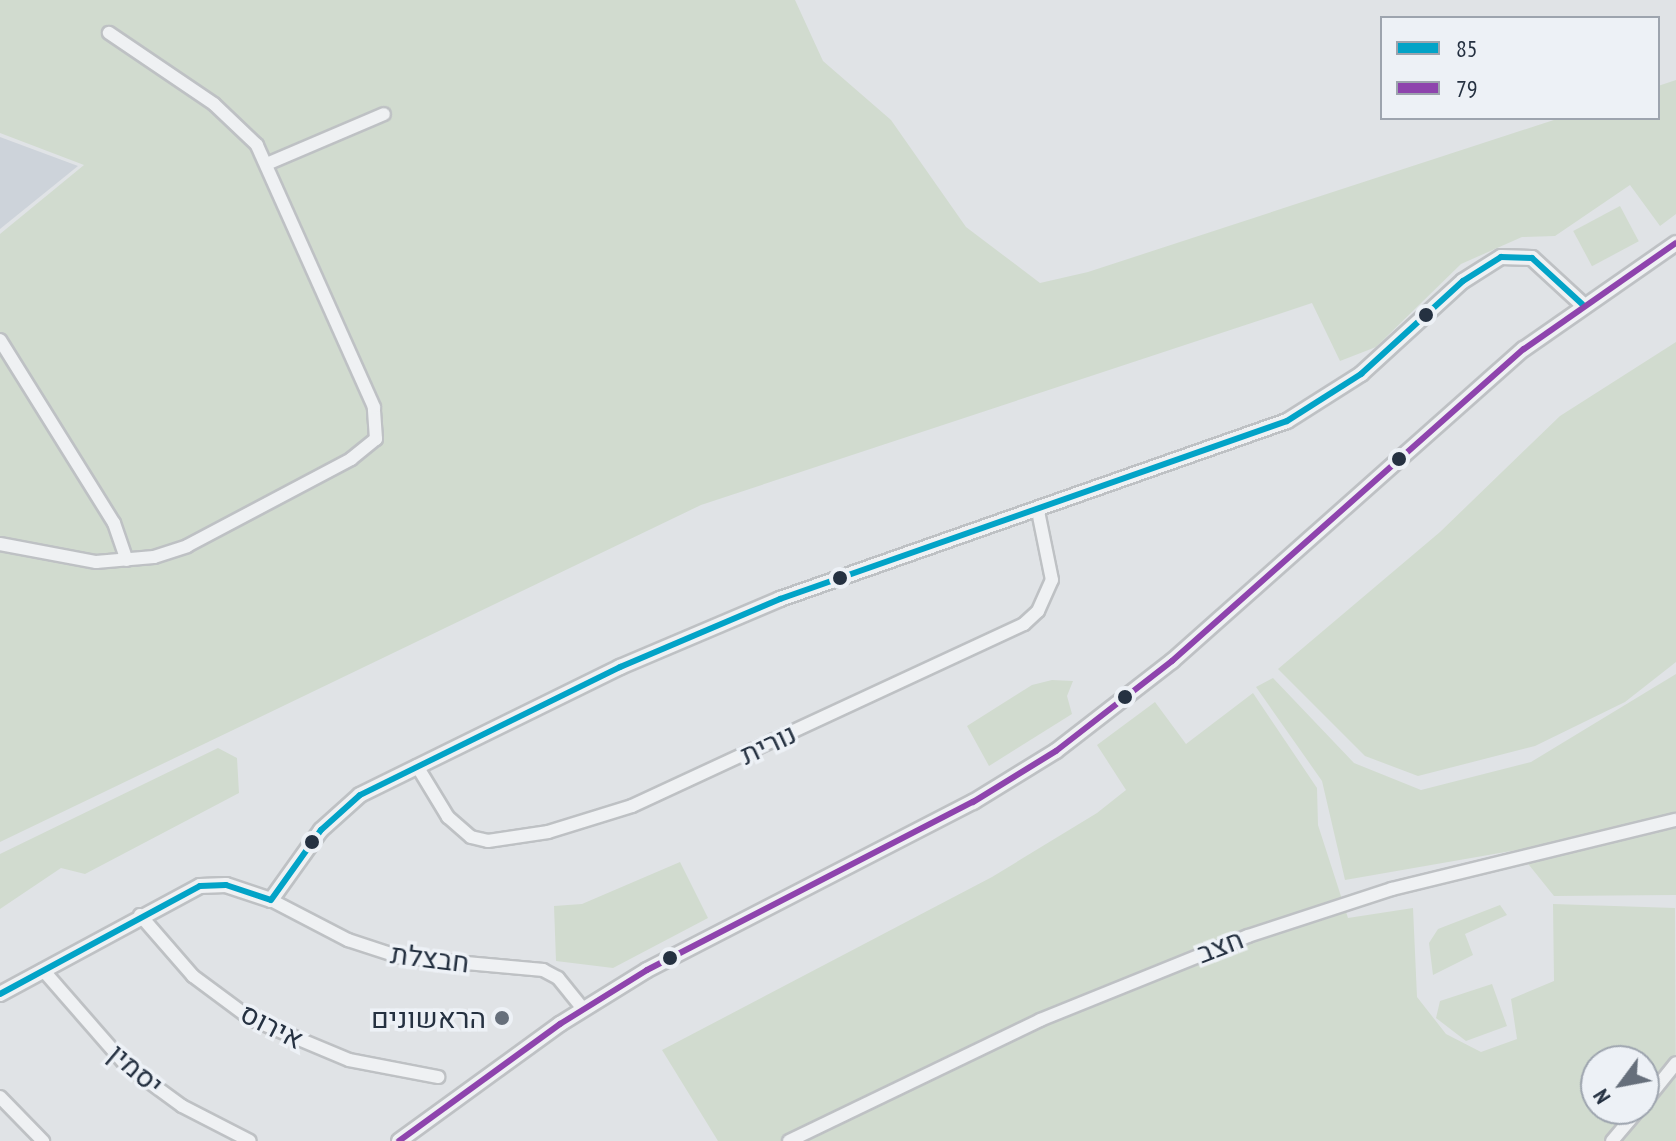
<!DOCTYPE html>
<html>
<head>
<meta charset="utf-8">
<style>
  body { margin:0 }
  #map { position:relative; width:1676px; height:1141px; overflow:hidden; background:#e0e3e6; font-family:"PT Sans Narrow",Heebo,sans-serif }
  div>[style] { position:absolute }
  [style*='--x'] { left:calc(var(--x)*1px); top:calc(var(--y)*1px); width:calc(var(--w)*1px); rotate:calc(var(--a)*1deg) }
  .built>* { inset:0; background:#cdd3da }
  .green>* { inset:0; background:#d1dbcf; transform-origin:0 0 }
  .roads { filter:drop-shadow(2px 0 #bec1c4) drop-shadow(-2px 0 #bec1c4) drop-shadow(0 2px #bec1c4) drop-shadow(0 -2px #bec1c4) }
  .minor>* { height:12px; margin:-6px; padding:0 6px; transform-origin:6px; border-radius:6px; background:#eff1f3 }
  .tertiary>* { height:14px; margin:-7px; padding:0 7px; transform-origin:7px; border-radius:7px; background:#eff1f3 }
  .bus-1>* { height:6px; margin:-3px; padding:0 3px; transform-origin:3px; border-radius:3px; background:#02a3c7 }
  .bus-2>* { height:6px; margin:-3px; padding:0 3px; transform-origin:3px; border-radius:3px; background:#8e44ad }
  .dots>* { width:22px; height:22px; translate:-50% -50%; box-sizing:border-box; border:4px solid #edf1f6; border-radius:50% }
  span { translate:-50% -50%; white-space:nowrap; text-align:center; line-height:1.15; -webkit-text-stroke:7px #edf1f6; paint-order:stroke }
  .street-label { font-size:28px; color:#253141 }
  .poi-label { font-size:28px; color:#253141 }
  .right { translate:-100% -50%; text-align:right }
  .legend { position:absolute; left:1380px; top:16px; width:280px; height:104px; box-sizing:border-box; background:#edf1f6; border:2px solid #9da4ae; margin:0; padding:10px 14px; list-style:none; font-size:24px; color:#253141 }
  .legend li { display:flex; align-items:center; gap:16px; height:40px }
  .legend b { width:40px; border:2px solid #9da4ae }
  .north { position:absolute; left:1580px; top:1045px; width:80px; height:80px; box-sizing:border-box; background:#edf1f6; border:2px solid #9da4ae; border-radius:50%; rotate:238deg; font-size:22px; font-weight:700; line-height:32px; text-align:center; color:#253141 }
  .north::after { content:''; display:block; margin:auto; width:28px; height:36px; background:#666f7b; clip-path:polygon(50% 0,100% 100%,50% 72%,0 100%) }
</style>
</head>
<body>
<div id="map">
  <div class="built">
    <i style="clip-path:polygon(0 137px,78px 166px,0 229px)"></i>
  </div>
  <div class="green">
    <i style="clip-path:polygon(0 0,795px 0,823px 61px,891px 120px,966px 227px,1040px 283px,1088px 272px,1560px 118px,1658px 118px,1658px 86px,1676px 80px,1676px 214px,1660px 226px,1630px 185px,1555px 236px,1522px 237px,1461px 264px,1376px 347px,1340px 361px,1312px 303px,701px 505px,0 842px,0 234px,84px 165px,0 133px)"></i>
    <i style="left:1620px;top:206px;width:40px;height:53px;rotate:62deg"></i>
    <i style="clip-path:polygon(1676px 342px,1676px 662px,1625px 702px,1535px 746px,1418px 776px,1365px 756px,1278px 669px,1440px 532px,1560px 416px)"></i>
    <i style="clip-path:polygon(1676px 674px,1676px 895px,1554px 896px,1517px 850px,1345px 880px,1322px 781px,1256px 687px,1273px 678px,1354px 763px,1421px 790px,1531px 762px)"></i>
    <i style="clip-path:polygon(1052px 680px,1073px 681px,1067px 696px,1072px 714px,989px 766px,967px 726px,1032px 685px)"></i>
    <i style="clip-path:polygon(evenodd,1253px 693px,1317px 788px,1318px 825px,1348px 918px,1413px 908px,1417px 997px,1446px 1034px,1481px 1052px,1517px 1039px,1511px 999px,1554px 981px,1553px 904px,1675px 908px,1676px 1141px,718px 1141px,662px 1050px,992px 877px,1097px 813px,1126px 790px,1097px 745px,1155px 702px,1186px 744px,1253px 693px,1596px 1061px,1644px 1061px,1644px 1109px,1596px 1109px,1596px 1061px)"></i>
    <i style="clip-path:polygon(218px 748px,237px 758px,239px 793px,85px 874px,61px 868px,0 909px,0 854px)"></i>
    <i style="clip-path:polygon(680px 862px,708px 918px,613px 968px,556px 961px,554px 906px,582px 904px)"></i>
    <i style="clip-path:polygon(1500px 905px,1507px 915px,1465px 934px,1473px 955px,1433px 975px,1429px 943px,1438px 929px)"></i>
    <i style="clip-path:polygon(1492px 984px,1507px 1026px,1466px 1041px,1436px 1018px,1440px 1001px)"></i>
  </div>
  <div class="roads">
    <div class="minor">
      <i style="--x:267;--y:164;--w:127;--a:-23.1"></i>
      <i style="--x:0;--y:340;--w:216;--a:58.1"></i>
      <i style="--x:114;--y:523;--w:39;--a:71"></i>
      <i style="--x:0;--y:544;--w:98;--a:10.6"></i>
      <i style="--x:96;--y:562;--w:58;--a:-4.9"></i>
      <i style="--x:154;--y:557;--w:35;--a:-18"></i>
      <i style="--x:187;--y:546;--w:186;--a:-27.9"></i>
      <i style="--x:351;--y:459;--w:32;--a:-39"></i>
      <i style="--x:376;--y:439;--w:32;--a:-94"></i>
      <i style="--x:374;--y:407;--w:287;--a:-114.1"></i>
      <i style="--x:257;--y:145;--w:59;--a:-136.4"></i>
      <i style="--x:214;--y:104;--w:127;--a:-145.9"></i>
      <i style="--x:417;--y:766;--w:60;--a:58.7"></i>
      <i style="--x:448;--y:817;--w:30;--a:41"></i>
      <i style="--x:471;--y:837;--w:17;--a:13"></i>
      <i style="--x:488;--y:841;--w:61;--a:-8.5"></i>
      <i style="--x:548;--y:832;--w:88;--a:-17.2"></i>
      <i style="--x:632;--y:806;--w:432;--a:-24.9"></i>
      <i style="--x:1024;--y:624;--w:19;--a:-43"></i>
      <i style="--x:1038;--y:611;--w:34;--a:-66"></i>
      <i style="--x:1052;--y:580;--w:70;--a:-101.5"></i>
      <i style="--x:271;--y:900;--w:87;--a:27.5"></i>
      <i style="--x:348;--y:940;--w:55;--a:18.1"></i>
      <i style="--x:400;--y:957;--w:144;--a:5.2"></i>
      <i style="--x:543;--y:970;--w:17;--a:28"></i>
      <i style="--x:558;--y:978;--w:40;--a:51"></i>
      <i style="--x:140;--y:915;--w:81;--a:49"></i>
      <i style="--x:193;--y:976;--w:72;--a:36.6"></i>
      <i style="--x:251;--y:1019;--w:106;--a:22.7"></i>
      <i style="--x:349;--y:1060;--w:91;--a:10.8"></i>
      <i style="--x:43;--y:970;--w:126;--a:48.9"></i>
      <i style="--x:126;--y:1065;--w:69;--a:36.2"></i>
      <i style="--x:182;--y:1106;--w:76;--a:27.2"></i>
      <i style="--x:0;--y:1097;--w:62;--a:45.7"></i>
      <i style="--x:1644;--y:1103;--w:51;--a:-51.3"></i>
      <i style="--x:789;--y:1141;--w:279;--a:-25.7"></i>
      <i style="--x:1040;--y:1020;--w:224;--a:-22"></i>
      <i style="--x:1248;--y:936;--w:151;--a:-18.1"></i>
      <i style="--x:1392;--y:889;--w:292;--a:-13.7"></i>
      <i style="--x:1612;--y:1141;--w:42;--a:-49.8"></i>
    </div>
    <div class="tertiary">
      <i style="--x:0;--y:994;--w:227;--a:-28.4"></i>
      <i style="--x:200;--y:886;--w:26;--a:-2"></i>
      <i style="--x:226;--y:885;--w:47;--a:18.4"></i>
      <i style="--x:271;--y:900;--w:86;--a:-54.5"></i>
      <i style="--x:321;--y:830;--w:52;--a:-41.9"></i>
      <i style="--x:360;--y:795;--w:290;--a:-26.2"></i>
      <i style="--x:620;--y:667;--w:174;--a:-23"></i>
      <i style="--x:780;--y:599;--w:537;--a:-19.35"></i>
      <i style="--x:1287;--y:421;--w:88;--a:-32.4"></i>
      <i style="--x:1361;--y:374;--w:138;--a:-42.4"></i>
      <i style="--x:1463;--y:281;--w:45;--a:-32.3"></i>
      <i style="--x:1501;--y:257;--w:31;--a:2"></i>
      <i style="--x:1532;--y:258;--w:68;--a:42.6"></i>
      <i style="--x:399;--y:1141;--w:199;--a:-36"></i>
      <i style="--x:560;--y:1024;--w:102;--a:-31.8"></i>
      <i style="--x:647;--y:970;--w:367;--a:-27.3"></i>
      <i style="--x:973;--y:802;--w:97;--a:-31.6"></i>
      <i style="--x:1056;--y:751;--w:147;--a:-37.8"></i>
      <i style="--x:1172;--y:661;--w:470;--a:-41.6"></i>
      <i style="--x:1524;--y:349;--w:185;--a:-34.9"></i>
    </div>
  </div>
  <div class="bus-1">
    <i style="--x:0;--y:994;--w:227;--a:-28.4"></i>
    <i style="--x:200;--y:886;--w:26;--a:-2"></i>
    <i style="--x:226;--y:885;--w:47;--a:18.4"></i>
    <i style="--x:271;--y:900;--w:86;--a:-54.5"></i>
    <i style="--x:321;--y:830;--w:52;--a:-41.9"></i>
    <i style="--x:360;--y:795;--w:290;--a:-26.2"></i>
    <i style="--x:620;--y:667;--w:174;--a:-23"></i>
    <i style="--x:780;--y:599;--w:537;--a:-19.35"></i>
    <i style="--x:1287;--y:421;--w:88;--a:-32.4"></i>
    <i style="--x:1361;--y:374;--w:138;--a:-42.4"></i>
    <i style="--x:1463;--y:281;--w:45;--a:-32.3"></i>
    <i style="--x:1501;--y:257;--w:31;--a:2"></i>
    <i style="--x:1532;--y:258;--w:68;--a:42.6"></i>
  </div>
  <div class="bus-2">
    <i style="--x:399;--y:1141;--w:199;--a:-36"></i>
    <i style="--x:560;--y:1024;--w:102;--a:-31.8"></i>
    <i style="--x:647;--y:970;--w:367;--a:-27.3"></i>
    <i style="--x:973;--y:802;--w:97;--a:-31.6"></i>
    <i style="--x:1056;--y:751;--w:147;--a:-37.8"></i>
    <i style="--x:1172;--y:661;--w:470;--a:-41.6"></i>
    <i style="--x:1524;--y:349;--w:185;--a:-34.9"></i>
  </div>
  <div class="dots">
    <i style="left:1426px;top:315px;background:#253141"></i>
    <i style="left:1399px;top:459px;background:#253141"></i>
    <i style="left:840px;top:578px;background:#253141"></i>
    <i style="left:1125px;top:697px;background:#253141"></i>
    <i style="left:312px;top:842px;background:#253141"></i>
    <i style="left:670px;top:958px;background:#253141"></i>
    <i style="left:502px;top:1018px;background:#666f7b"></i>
  </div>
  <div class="street-label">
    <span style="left:768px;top:744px;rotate:-25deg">נורית</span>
    <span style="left:1220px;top:946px;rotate:-21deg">חצב</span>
    <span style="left:430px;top:958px;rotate:7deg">חבצלת</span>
    <span style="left:272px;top:1026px;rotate:27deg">אירוס</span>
    <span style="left:136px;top:1069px;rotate:40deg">יסמין</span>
  </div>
  <div class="poi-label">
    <span class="right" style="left:486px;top:1018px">הראשונים</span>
  </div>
  <ul class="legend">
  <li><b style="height:10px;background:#02a3c7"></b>85</li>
  <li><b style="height:10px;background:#8e44ad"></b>79</li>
  </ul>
  <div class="north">N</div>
</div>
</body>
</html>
